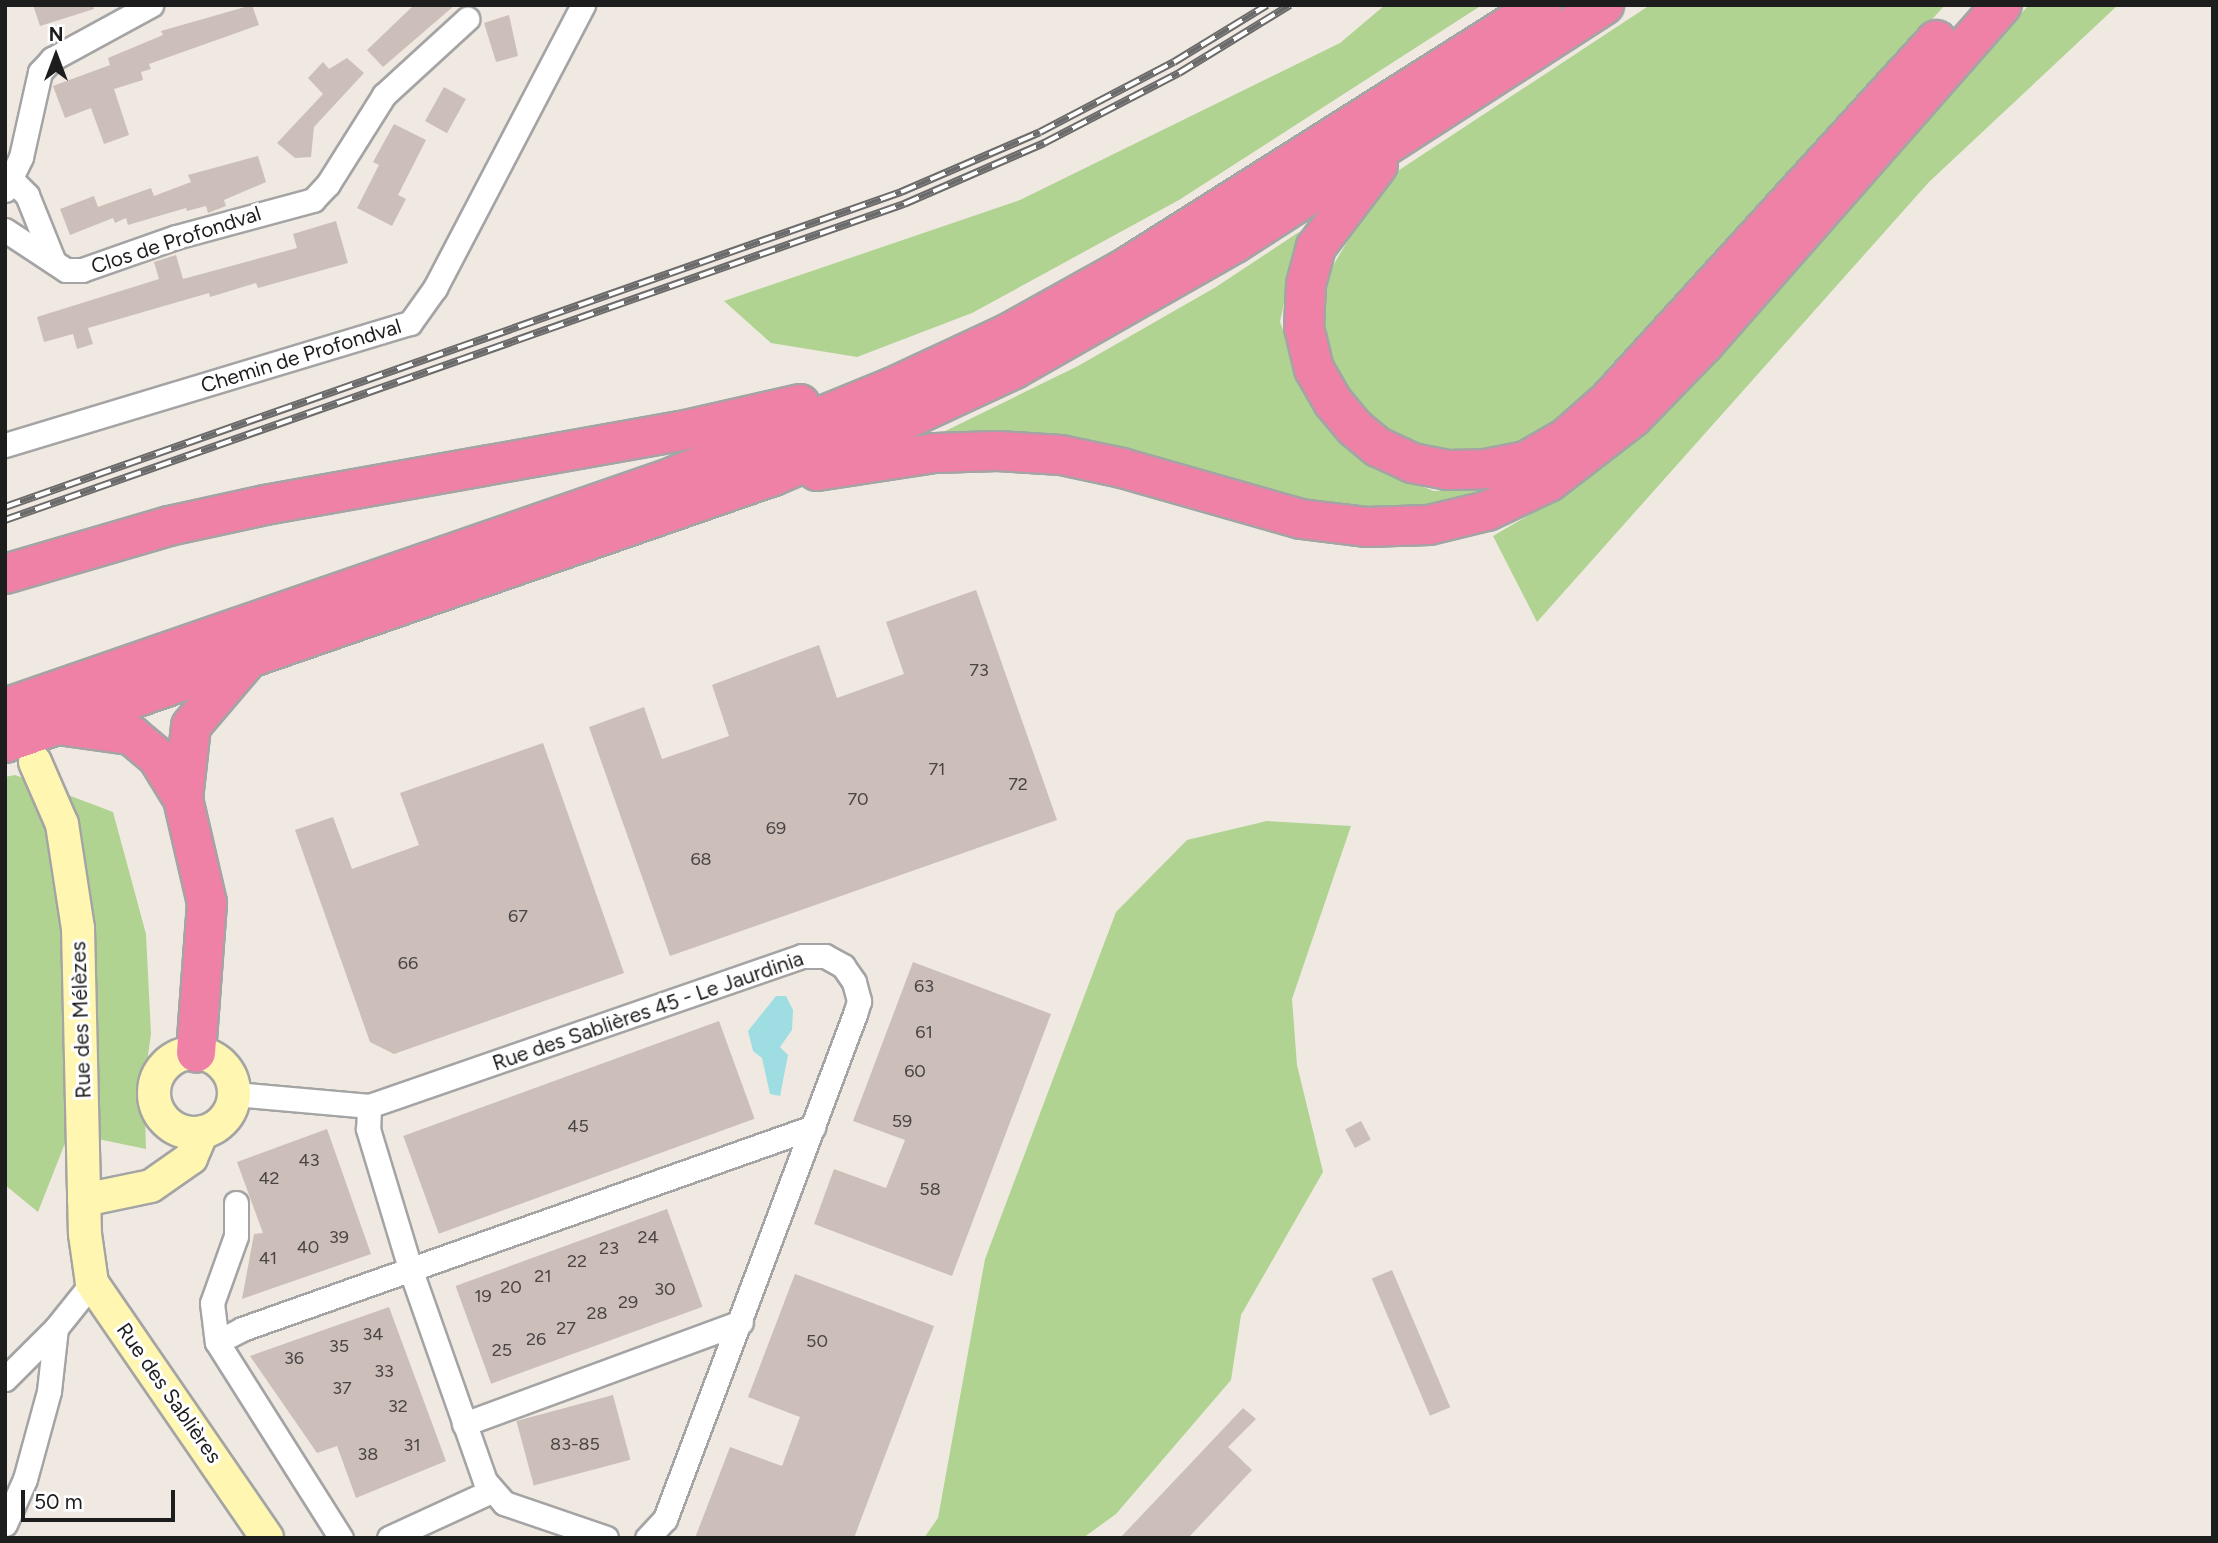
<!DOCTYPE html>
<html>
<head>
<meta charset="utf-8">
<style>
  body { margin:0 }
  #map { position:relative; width:2218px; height:1543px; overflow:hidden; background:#f0e9e2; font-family:Figtree,sans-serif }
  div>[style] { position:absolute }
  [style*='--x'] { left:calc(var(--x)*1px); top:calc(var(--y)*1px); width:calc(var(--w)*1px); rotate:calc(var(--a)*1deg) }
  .forest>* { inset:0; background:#b0d392 }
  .water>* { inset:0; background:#9edde2 }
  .building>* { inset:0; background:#ccbeb8; transform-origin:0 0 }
  .roads { filter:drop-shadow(2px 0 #a4a4a4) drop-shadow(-2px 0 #a4a4a4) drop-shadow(0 2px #a4a4a4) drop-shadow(0 -2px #a4a4a4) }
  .street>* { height:23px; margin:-11.5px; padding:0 11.5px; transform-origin:11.5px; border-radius:11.5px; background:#fff }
  .secondary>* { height:32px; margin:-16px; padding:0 16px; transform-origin:16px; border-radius:16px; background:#fff7b1 }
  .secondary>.ring { margin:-16px; padding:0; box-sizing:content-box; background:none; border:32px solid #fff7b1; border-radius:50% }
  .highway>* { height:38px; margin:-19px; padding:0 19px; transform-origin:19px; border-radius:19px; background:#ef81a7 }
  .rail>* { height:8px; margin-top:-4px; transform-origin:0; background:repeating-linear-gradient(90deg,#fff 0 16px,#6b6b6b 0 32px); box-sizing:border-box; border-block:2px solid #6b6b6b }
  span { translate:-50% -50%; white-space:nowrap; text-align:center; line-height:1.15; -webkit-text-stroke:6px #fff; paint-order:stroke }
  .number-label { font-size:18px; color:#494544 }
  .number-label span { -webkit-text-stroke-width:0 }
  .street-label { font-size:21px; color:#1d1d1d }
  .frame { position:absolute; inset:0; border:7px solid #1d1d1d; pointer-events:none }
  .north { position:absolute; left:21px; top:21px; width:70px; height:70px; -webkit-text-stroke:5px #fff; paint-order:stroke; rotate:0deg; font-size:19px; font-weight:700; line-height:28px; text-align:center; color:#1d1d1d }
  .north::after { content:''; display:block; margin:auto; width:24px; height:32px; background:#1d1d1d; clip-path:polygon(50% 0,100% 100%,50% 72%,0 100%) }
  .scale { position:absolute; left:21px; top:1490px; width:154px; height:32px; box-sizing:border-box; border:4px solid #1d1d1d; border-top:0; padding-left:9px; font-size:21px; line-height:24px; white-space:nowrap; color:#1d1d1d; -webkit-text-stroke:5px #fff; paint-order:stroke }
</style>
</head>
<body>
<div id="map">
  <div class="forest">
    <i style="clip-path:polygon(1385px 5px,1482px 5px,1179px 200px,972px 313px,857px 357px,771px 343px,724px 301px,1020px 200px,1340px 43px)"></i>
    <i style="clip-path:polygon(1650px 5px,1945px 5px,1631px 354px,1543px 435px,1474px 453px,1406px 445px,1345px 397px,1320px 320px,1328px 274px,1384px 180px)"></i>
    <i style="clip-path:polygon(2029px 5px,2118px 5px,1929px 182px,1537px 622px,1493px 536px,1579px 486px,1733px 338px,1904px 141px)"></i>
    <i style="clip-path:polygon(1299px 232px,1280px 322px,1312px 407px,1372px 468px,1434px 491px,1509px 487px,1425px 509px,1340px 511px,931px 438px,1078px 366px,1216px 287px)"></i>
    <i style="clip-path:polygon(15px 775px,113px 812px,146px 934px,151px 1034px,144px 1083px,146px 1149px,69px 1133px,38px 1212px,5px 1185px,5px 777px)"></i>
    <i style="clip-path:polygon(1267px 821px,1351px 826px,1292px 999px,1297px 1065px,1323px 1172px,1241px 1315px,1231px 1380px,1116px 1514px,1083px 1538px,924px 1538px,938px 1518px,985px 1259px,1116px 912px,1187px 840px)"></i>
  </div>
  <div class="water">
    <i style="clip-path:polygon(776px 996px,786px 996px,793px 1010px,792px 1030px,780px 1047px,788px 1055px,780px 1096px,770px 1094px,762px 1058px,753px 1051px,748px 1031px)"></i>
  </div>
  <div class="building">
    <i style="clip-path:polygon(33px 5px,93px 5px,94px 9px,40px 26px)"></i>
    <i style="clip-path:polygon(252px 5px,259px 25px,149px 64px,151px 69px,141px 72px,143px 80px,114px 89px,129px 135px,104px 144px,91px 108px,65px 118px,53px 86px,110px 65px,108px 58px,163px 35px,161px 31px)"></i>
    <i style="clip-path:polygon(414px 5px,455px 5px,383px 67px,367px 50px)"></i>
    <i style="clip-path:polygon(509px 15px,518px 56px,496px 62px,484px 23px)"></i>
    <i style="clip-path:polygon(347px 58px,364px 73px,314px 127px,311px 157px,295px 158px,277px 143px,323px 94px,308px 78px,323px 62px,329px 69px)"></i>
    <i style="left:444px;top:87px;width:25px;height:39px;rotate:29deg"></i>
    <i style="clip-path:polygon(394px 124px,426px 140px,398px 195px,406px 199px,392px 226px,357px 208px,379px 165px,373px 162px)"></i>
    <i style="clip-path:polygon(258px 156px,266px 182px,224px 200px,226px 206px,208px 213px,206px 206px,187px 211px,186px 208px,128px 225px,126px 218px,115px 223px,113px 218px,70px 235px,60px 209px,94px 196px,98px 207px,151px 188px,154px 196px,191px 182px,188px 175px)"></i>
    <i style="clip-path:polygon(336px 221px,348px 263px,258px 288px,256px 283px,210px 297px,209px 293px,88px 328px,93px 344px,77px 349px,73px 334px,44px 342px,37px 317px,159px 279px,154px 262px,176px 255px,183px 279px,297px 248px,293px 234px)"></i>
    <i style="clip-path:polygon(976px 590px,1057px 820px,670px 956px,589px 727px,644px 707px,662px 759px,729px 736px,712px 685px,819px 645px,837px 698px,904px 674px,886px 622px)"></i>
    <i style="clip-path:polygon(543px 743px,624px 973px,394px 1054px,370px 1042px,295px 830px,333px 817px,352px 869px,419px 845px,400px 793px)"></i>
    <i style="clip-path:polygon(913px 962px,1051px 1014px,952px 1276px,814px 1224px,834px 1169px,886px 1188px,905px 1140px,853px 1121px)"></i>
    <i style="left:719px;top:1021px;width:104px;height:336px;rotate:70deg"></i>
    <i style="left:1361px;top:1121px;width:21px;height:18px;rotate:62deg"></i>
    <i style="clip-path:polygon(327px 1129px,371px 1254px,242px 1299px,254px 1234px,263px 1233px,237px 1162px)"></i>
    <i style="left:667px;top:1209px;width:104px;height:225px;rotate:70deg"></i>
    <i style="left:1392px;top:1270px;width:149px;height:22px;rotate:67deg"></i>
    <i style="clip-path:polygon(795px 1274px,934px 1326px,854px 1538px,695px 1538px,730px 1447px,782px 1466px,800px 1417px,748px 1397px)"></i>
    <i style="clip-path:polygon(389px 1307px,446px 1461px,356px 1498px,337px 1446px,317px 1453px,250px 1356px)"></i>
    <i style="left:613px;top:1395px;width:67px;height:100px;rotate:75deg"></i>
    <i style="clip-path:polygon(1243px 1408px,1256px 1419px,1228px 1447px,1252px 1470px,1188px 1538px,1120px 1538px)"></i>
  </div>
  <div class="roads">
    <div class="street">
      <i style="--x:13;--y:181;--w:20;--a:45"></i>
      <i style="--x:27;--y:195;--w:72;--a:68.1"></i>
      <i style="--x:5;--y:190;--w:37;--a:-64"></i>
      <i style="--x:21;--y:157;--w:87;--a:-77.4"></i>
      <i style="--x:40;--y:72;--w:18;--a:-47"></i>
      <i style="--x:52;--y:59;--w:113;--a:-28.6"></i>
      <i style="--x:5;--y:230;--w:73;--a:33.3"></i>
      <i style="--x:66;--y:270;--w:16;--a:0"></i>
      <i style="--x:82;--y:270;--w:100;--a:-19.3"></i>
      <i style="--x:176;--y:237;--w:142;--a:-15.1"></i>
      <i style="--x:313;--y:200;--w:22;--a:-47"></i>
      <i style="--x:328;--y:184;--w:105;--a:-57.8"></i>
      <i style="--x:384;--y:95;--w:113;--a:-42.5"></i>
      <i style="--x:5;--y:445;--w:423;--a:-16.8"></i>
      <i style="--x:410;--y:323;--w:43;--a:-54.5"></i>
      <i style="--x:435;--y:288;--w:319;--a:-62.4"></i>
      <i style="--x:235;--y:1094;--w:135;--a:5.1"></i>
      <i style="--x:369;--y:1106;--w:458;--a:-19.1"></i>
      <i style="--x:802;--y:956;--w:23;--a:0"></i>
      <i style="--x:825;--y:956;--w:21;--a:29"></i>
      <i style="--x:843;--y:966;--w:19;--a:55"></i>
      <i style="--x:854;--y:982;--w:20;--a:75"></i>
      <i style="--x:859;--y:1001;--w:14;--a:107"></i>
      <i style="--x:855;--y:1014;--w:540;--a:110.62"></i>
      <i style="--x:665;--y:1519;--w:26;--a:133"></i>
      <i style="--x:369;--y:1106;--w:23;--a:92"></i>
      <i style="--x:368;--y:1129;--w:148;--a:73.2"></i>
      <i style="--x:411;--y:1271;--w:223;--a:70.6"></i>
      <i style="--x:485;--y:1481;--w:29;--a:49"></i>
      <i style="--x:504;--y:1503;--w:108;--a:18.9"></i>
      <i style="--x:236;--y:1203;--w:33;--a:90"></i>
      <i style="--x:236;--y:1236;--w:71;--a:109.7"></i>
      <i style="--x:212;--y:1303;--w:39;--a:83"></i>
      <i style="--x:217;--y:1342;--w:232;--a:57.7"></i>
      <i style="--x:217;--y:1342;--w:28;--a:-27"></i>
      <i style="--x:242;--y:1329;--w:606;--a:-19.48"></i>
      <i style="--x:5;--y:1379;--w:72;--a:-45"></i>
      <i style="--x:56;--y:1328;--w:58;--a:-51.3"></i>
      <i style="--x:464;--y:1424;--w:295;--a:-20.2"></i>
      <i style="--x:5;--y:1524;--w:49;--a:-66"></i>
      <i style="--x:25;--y:1479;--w:91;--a:-74.7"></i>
      <i style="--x:49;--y:1391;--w:63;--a:-83.7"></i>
      <i style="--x:389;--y:1538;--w:112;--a:-24.7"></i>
    </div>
    <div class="secondary">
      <i style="--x:35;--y:762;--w:68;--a:66.5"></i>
      <i style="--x:62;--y:824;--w:105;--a:81.3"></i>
      <i style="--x:78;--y:928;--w:306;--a:88.7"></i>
      <i style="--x:85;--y:1234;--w:49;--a:81.9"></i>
      <i style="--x:92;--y:1283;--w:309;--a:55.5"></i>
      <i class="ring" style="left:154px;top:1053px;width:48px;height:48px"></i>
      <i style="--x:84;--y:1200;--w:68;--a:-11.8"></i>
      <i style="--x:151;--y:1186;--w:49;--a:-35"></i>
      <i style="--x:191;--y:1158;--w:28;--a:-67"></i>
    </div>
    <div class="highway">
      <i style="--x:1378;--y:165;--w:103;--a:127.1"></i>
      <i style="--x:1316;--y:247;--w:39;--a:105"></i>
      <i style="--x:1306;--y:285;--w:42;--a:92.7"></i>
      <i style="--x:1304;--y:327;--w:43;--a:76.6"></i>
      <i style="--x:1314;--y:369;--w:38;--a:60"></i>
      <i style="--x:1333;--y:402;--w:34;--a:50"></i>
      <i style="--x:1355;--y:428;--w:30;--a:40"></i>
      <i style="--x:1378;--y:447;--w:38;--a:25"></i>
      <i style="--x:1412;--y:463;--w:36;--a:11"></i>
      <i style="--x:1447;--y:470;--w:39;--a:-1"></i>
      <i style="--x:1486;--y:469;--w:41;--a:-11.3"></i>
      <i style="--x:1526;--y:461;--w:46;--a:-29.9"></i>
      <i style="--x:1566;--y:438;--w:56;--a:-41.4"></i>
      <i style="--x:1608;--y:401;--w:488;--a:-47.7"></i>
      <i style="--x:817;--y:471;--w:119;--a:-8.7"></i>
      <i style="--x:935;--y:453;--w:63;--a:-1.8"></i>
      <i style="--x:998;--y:451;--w:63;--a:3.6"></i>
      <i style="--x:1061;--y:455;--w:62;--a:12"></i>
      <i style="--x:1122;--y:468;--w:186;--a:15.9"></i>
      <i style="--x:1301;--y:519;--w:65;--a:7"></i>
      <i style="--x:1366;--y:527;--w:63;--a:-1.8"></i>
      <i style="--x:1429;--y:525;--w:60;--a:-13.6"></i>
      <i style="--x:1487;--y:511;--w:68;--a:-25.1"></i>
      <i style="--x:1549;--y:482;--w:106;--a:-37.7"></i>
      <i style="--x:1633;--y:417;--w:102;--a:-45.8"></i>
      <i style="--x:1704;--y:344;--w:451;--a:-48.7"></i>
      <i style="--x:5;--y:574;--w:171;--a:-16.3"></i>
      <i style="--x:169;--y:526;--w:98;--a:-12.3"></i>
      <i style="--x:265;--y:505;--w:423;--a:-10.1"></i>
      <i style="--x:681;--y:431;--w:122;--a:-12.8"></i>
      <i style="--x:5;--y:708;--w:698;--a:-19.06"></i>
      <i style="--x:665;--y:480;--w:244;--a:-22.2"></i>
      <i style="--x:891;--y:388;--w:128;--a:-25"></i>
      <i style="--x:1007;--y:334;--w:134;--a:-29.1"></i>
      <i style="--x:1124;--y:269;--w:494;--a:-32.3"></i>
      <i style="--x:65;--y:726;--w:67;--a:7.8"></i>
      <i style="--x:131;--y:735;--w:35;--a:40"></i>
      <i style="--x:158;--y:758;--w:48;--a:58.6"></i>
      <i style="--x:183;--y:799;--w:107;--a:77"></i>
      <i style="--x:207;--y:903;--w:150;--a:94.2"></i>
      <i style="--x:5;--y:743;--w:813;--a:-19.17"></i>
      <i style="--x:773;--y:476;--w:148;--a:-23.1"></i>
      <i style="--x:909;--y:418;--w:116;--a:-25"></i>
      <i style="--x:1014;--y:369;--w:254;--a:-29.7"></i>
      <i style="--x:1235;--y:243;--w:439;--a:-32.8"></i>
      <i style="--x:183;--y:799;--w:73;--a:-83.7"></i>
      <i style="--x:191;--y:726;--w:88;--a:-49.6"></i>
    </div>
  </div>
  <div class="rail">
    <i style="--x:5;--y:507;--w:950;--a:-19.37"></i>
    <i style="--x:901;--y:192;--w:151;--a:-23.3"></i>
    <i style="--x:1040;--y:132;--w:151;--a:-27.6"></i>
    <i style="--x:1174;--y:62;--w:109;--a:-31.5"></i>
    <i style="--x:5;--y:520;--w:953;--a:-19.37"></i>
    <i style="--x:904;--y:204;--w:153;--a:-23.5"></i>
    <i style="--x:1044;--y:143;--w:152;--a:-27.4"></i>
    <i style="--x:1179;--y:73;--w:130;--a:-31.5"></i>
  </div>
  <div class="number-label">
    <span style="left:979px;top:670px">73</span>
    <span style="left:937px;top:769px">71</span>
    <span style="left:1018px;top:784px">72</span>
    <span style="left:858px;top:799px">70</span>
    <span style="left:776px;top:828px">69</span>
    <span style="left:701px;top:859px">68</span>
    <span style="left:518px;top:916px">67</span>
    <span style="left:408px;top:963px">66</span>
    <span style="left:924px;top:986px">63</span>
    <span style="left:924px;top:1032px">61</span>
    <span style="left:915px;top:1071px">60</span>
    <span style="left:902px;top:1121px">59</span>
    <span style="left:578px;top:1126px">45</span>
    <span style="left:309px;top:1160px">43</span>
    <span style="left:269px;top:1178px">42</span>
    <span style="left:930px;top:1189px">58</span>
    <span style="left:339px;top:1237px">39</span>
    <span style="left:648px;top:1237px">24</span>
    <span style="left:308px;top:1247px">40</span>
    <span style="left:609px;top:1248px">23</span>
    <span style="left:268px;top:1258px">41</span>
    <span style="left:577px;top:1261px">22</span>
    <span style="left:543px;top:1276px">21</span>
    <span style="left:511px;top:1287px">20</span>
    <span style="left:665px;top:1289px">30</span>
    <span style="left:483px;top:1296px">19</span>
    <span style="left:628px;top:1302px">29</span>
    <span style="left:597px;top:1313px">28</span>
    <span style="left:566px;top:1328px">27</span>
    <span style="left:373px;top:1334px">34</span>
    <span style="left:536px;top:1339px">26</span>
    <span style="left:817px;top:1341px">50</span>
    <span style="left:339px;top:1346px">35</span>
    <span style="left:502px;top:1350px">25</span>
    <span style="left:294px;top:1358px">36</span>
    <span style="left:384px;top:1371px">33</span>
    <span style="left:342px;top:1388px">37</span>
    <span style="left:398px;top:1406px">32</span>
    <span style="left:575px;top:1444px">83-85</span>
    <span style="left:412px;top:1445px">31</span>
    <span style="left:368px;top:1454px">38</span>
  </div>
  <div class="street-label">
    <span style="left:176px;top:240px;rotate:-18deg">Clos de Profondval</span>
    <span style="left:301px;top:356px;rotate:-17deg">Chemin de Profondval</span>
    <span style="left:648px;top:1011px;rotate:-19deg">Rue des Sablières 45 - Le Jaurdinia</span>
    <span style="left:81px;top:1020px;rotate:-92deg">Rue des Mélèzes</span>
    <span style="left:169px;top:1393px;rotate:55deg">Rue des Sablières</span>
  </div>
  <div class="frame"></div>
  <div class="north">N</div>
  <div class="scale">50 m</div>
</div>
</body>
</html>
